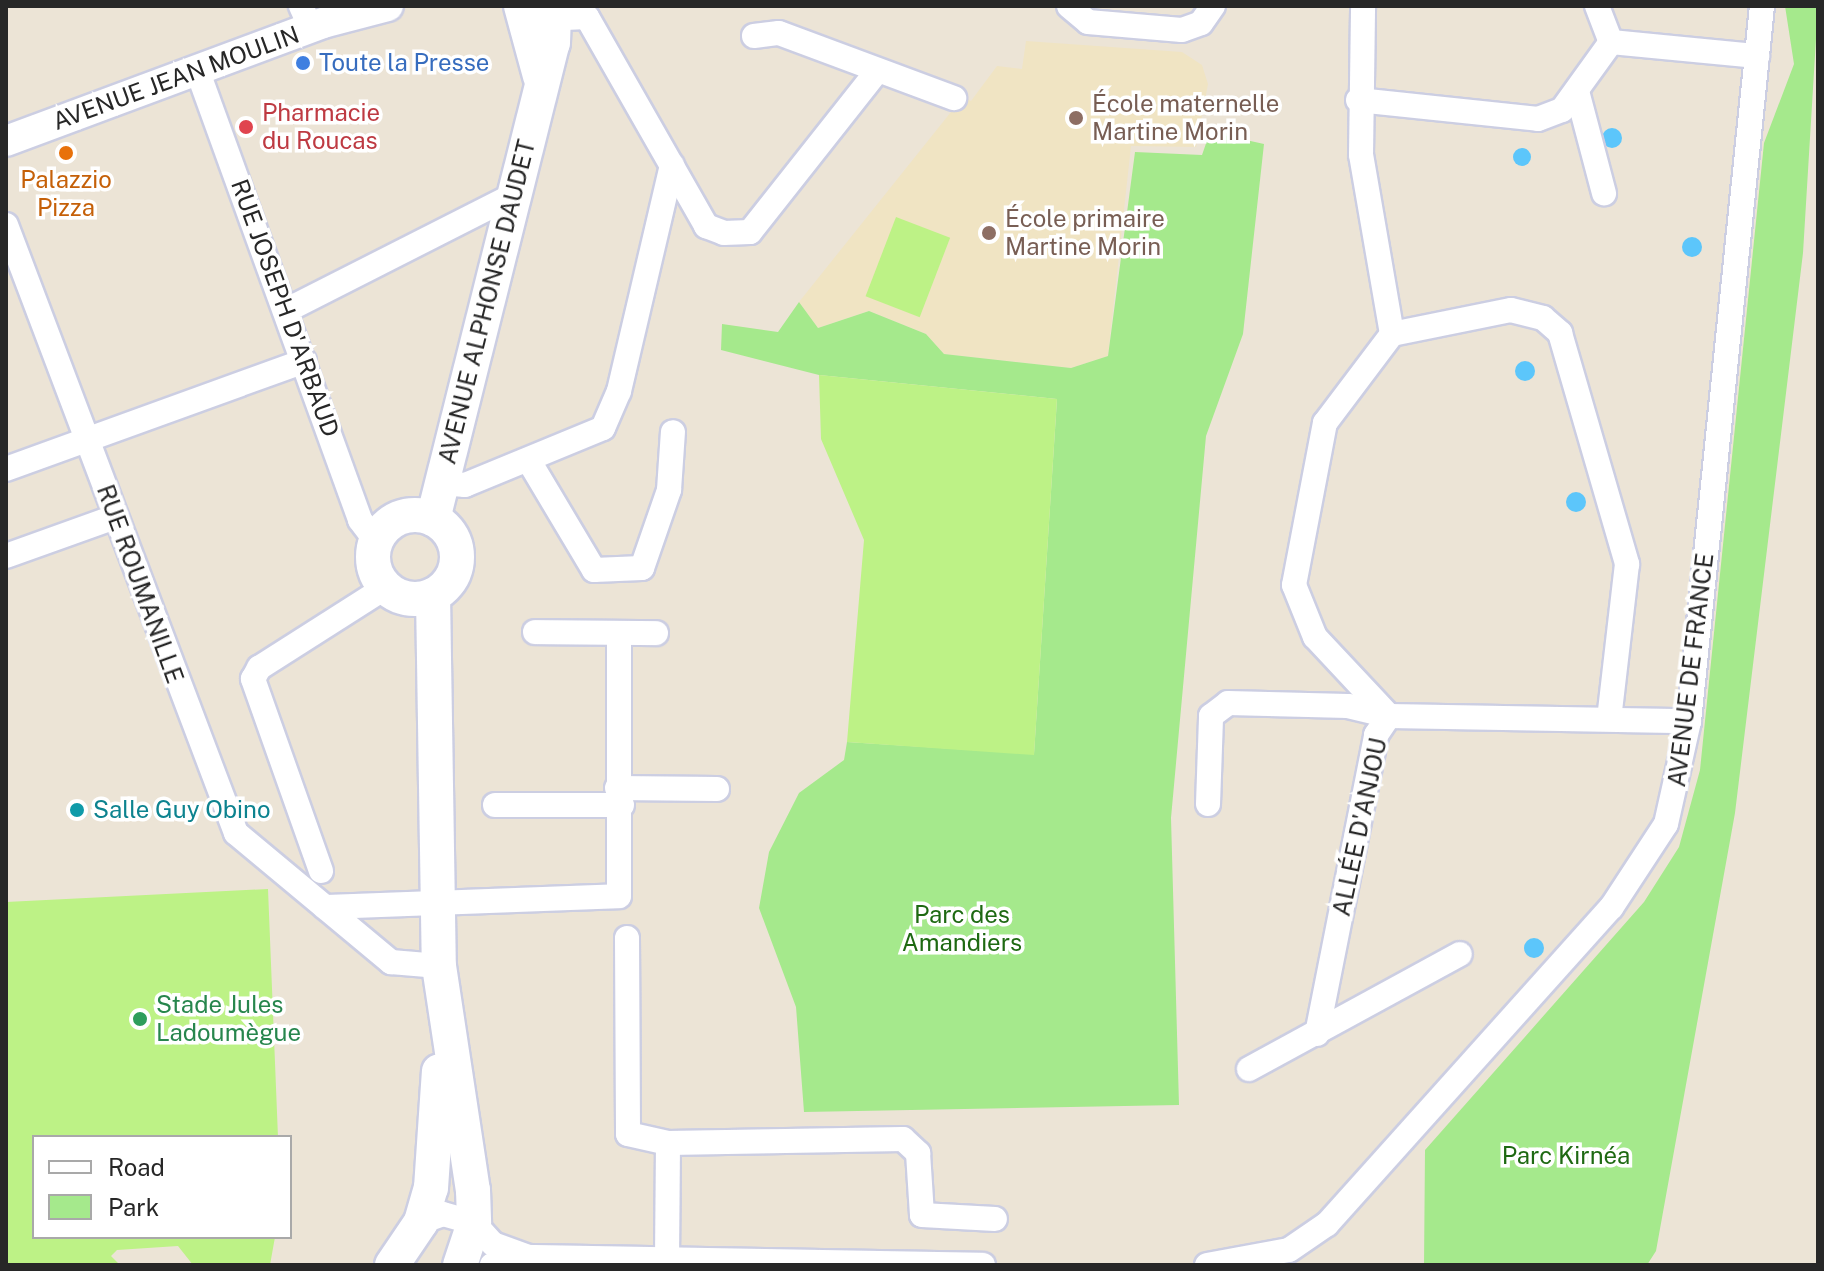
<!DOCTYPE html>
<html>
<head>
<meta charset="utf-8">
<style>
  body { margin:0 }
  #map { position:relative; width:1824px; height:1271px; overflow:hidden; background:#ece4d6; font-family:"Public Sans",sans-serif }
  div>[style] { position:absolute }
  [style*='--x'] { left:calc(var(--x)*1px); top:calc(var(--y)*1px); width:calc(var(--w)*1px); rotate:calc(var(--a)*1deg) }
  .education>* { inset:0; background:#f0e4c3 }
  .green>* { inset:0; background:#a5e98c }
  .pitch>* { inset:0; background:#bdf286; transform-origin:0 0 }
  .water>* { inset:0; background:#5cc6fb }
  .round { border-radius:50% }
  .roads { filter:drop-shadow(2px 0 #cccee2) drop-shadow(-2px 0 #cccee2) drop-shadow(0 2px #cccee2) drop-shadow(0 -2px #cccee2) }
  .minor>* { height:24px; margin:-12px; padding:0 12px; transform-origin:12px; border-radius:12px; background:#fff }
  .tertiary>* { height:30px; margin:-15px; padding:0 15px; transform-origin:15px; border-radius:15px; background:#fff }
  .secondary>* { height:34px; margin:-17px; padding:0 17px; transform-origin:17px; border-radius:17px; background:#fff }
  .secondary>.ring { margin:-17px; padding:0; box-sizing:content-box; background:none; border:34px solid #fff; border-radius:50% }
  .dots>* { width:22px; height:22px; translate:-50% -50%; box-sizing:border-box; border:4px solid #fff; border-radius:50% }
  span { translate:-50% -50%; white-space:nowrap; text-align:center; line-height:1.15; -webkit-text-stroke:7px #fff; paint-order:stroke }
  .shop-label { font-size:24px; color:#366cbe }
  .left { translate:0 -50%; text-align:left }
  .street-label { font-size:24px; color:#272727 }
  .education-label { font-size:24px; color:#785e54 }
  .health-label { font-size:24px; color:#be3a42 }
  .food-label { font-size:24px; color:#c56008 }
  .culture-label { font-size:24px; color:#0d838f }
  .park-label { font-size:24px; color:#1e6912 }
  .leisure-label { font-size:24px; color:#27864d }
  .frame { position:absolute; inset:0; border:8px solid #272727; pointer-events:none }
  .legend { position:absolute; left:32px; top:1135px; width:260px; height:104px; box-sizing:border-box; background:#fff; border:2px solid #a9a9a9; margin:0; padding:10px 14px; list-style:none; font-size:24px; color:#272727 }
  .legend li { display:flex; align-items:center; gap:16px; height:40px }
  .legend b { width:40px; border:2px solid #a9a9a9 }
</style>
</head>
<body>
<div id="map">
  <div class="education">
    <i style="clip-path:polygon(1026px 41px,1182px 52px,1202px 65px,1208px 84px,1196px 147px,1131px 146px,1108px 356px,1071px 368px,944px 354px,926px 334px,869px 311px,818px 328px,799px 302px,963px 97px,971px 101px,997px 66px,1022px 69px)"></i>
  </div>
  <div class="green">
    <i style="clip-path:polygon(1785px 6px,1818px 6px,1803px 253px,1735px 813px,1656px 1251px,1647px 1265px,1424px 1265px,1425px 1150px,1644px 902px,1679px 847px,1700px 770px,1764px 143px,1794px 64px)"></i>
    <i style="clip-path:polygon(1210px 132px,1264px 144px,1243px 334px,1206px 436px,1171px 818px,1179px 1105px,804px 1112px,796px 1007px,759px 908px,769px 852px,799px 793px,844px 760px,847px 742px,1034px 754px,1057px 399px,819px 375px,721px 350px,722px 324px,778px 332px,799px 302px,818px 328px,869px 311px,926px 334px,944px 354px,1071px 368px,1108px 356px,1135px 152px,1202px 155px)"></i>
  </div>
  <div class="pitch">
    <i style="left:896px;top:217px;width:58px;height:85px;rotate:21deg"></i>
    <i style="clip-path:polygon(819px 375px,1057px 399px,1034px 755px,847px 742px,864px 540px,821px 439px)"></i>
    <i style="clip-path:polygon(268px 889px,278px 1137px,34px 1137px,34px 1237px,275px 1237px,270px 1265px,193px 1265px,178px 1246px,117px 1250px,111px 1256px,120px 1265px,6px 1265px,6px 902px)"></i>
  </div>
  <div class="water">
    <i class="round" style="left:1602px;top:128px;width:20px;height:20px"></i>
    <i class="round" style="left:1513px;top:148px;width:18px;height:18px"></i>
    <i class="round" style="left:1682px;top:237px;width:20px;height:20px"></i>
    <i class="round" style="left:1515px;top:361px;width:20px;height:20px"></i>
    <i class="round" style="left:1566px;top:492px;width:20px;height:20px"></i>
    <i class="round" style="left:1524px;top:938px;width:20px;height:20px"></i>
  </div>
  <div class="roads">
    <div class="minor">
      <i style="--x:301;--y:6;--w:24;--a:66"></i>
      <i style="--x:1069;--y:6;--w:25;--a:40"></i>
      <i style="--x:1088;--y:22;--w:94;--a:4.9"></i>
      <i style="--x:1182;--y:30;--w:20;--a:-20"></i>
      <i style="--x:1201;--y:23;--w:21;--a:-55"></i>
      <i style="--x:1597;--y:6;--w:39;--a:69"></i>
      <i style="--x:542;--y:19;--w:45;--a:-2.5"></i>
      <i style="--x:587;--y:17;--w:241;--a:60.3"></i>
      <i style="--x:706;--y:226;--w:19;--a:21"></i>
      <i style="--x:724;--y:233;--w:26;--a:-2"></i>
      <i style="--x:750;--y:232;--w:206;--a:-51.7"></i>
      <i style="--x:754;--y:36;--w:25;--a:-7"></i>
      <i style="--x:779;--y:33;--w:187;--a:20.4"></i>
      <i style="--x:198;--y:72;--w:476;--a:70.1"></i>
      <i style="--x:360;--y:520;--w:26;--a:53"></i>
      <i style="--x:1577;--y:91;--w:106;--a:75.2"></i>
      <i style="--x:1358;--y:100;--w:181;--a:6"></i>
      <i style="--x:1538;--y:119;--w:26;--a:-21"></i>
      <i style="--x:1562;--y:110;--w:84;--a:-54.2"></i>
      <i style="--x:1611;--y:42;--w:147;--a:5.5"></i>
      <i style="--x:6;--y:225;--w:650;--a:69.28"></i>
      <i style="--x:236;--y:833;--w:202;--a:39.8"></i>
      <i style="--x:391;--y:962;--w:48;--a:4.8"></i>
      <i style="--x:285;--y:311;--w:254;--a:-26.9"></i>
      <i style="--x:1392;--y:334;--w:121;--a:-11.4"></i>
      <i style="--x:1511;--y:310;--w:33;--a:14"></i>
      <i style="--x:1543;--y:318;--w:23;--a:41"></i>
      <i style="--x:1560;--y:333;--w:241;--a:73.8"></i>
      <i style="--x:1627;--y:564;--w:156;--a:96.6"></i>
      <i style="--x:529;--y:461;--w:127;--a:59.2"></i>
      <i style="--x:594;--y:570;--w:48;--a:-2.4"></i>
      <i style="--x:642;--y:568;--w:83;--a:-70.9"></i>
      <i style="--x:669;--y:490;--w:58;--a:-86.1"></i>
      <i style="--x:6;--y:469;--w:317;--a:-19.9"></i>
      <i style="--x:442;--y:483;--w:23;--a:5"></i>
      <i style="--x:465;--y:485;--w:149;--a:-22.4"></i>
      <i style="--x:603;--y:428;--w:40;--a:-66.6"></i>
      <i style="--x:619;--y:391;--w:232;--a:-76.8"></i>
      <i style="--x:6;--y:556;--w:116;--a:-19.7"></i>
      <i style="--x:535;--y:632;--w:121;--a:0.5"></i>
      <i style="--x:617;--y:788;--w:100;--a:0.6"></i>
      <i style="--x:1208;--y:804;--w:88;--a:-88"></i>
      <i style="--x:1211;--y:716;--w:21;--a:-37"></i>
      <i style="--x:1228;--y:703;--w:120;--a:1.4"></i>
      <i style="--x:1348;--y:706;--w:42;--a:13.7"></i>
      <i style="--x:1389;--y:716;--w:300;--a:1"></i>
      <i style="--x:495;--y:805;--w:127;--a:0"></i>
      <i style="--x:321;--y:871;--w:204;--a:-109.5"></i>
      <i style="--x:253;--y:679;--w:13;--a:-61"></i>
      <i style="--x:259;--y:668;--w:151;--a:-32.5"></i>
      <i style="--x:325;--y:907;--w:294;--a:-2.1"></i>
      <i style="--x:619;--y:896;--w:263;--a:-90"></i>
      <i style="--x:627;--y:938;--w:196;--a:89.7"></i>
      <i style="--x:628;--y:1134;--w:41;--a:12.7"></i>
      <i style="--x:668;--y:1143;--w:235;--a:-1"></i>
      <i style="--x:903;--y:1139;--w:21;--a:43"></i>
      <i style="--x:918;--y:1153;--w:62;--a:86.3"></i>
      <i style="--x:922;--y:1215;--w:73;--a:3.1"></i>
      <i style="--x:1317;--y:1034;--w:305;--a:-78.8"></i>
      <i style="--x:1376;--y:735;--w:23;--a:-56"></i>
      <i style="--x:1389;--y:716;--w:108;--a:-133.1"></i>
      <i style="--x:1315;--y:637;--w:56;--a:-112"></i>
      <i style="--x:1294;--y:585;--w:165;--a:-79.2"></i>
      <i style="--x:1325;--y:423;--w:111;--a:-53"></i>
      <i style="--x:1392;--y:334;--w:182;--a:-99.8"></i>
      <i style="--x:1361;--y:155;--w:149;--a:-89.2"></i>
      <i style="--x:1249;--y:1069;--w:240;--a:-28.6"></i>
      <i style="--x:421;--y:1222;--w:23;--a:-20"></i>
      <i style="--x:443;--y:1214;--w:32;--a:16"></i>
      <i style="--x:474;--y:1223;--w:28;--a:48"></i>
      <i style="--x:493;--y:1244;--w:38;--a:20"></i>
      <i style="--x:667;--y:1259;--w:116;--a:-89.5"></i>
      <i style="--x:492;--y:1265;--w:41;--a:-11.3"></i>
      <i style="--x:532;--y:1257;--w:451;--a:1"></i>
      <i style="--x:1207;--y:1265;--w:83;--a:-10.4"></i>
      <i style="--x:1289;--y:1250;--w:46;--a:-34.4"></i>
      <i style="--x:1327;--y:1224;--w:425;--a:-48.1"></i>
      <i style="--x:1611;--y:908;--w:100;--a:-56.8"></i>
      <i style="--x:1666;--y:824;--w:106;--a:-77.4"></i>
      <i style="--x:1689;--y:721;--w:719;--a:-84.17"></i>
    </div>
    <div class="tertiary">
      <i style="--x:6;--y:141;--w:338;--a:-20.4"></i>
      <i style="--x:323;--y:23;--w:67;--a:-14.7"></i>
    </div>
    <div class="secondary">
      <i style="--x:521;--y:6;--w:73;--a:74.8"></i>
      <i class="ring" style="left:373px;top:515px;width:50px;height:50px"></i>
      <i style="--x:433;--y:519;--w:491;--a:-75.9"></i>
      <i style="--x:553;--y:43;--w:37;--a:-88"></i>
      <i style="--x:433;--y:595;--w:371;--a:89.1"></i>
      <i style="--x:439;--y:966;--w:227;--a:81.4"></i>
      <i style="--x:473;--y:1190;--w:33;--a:88"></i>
      <i style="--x:474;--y:1223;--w:44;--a:108.4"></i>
      <i style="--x:392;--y:1265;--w:52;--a:-56"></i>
      <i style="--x:421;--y:1222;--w:35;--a:-74"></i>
      <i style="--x:431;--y:1188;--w:117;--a:-86.1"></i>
    </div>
  </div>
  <div class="dots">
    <i style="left:303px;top:63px;background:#3f7fe0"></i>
    <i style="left:1076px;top:118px;background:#8d6e63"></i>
    <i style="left:246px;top:127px;background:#e0444e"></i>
    <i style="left:66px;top:153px;background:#e8710a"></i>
    <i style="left:989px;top:233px;background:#8d6e63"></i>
    <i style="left:77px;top:810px;background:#0f9aa8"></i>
    <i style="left:140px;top:1019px;background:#2e9e5b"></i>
  </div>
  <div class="shop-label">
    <span class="left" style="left:319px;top:63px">Toute la Presse</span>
  </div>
  <div class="street-label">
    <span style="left:176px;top:78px;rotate:-20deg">AVENUE JEAN MOULIN</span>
    <span style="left:487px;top:302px;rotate:-76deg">AVENUE ALPHONSE DAUDET</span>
    <span style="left:285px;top:308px;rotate:70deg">RUE JOSEPH D'ARBAUD</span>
    <span style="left:140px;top:584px;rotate:70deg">RUE ROUMANILLE</span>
    <span style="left:1691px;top:670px;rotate:-83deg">AVENUE DE FRANCE</span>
    <span style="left:1360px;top:827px;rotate:-78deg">ALLÉE D'ANJOU</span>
  </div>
  <div class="education-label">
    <span class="left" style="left:1092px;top:118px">École maternelle<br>Martine Morin</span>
    <span class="left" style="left:1005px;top:233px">École primaire<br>Martine Morin</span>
  </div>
  <div class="health-label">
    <span class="left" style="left:262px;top:127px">Pharmacie<br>du Roucas</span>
  </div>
  <div class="food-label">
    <span style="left:66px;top:194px">Palazzio<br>Pizza</span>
  </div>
  <div class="culture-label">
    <span class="left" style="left:93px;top:810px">Salle Guy Obino</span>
  </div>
  <div class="park-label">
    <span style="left:962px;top:929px">Parc des<br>Amandiers</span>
    <span style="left:1566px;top:1156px">Parc Kirnéa</span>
  </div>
  <div class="leisure-label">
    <span class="left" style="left:156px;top:1019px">Stade Jules<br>Ladoumègue</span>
  </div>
  <div class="frame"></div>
  <ul class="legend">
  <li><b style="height:10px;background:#fff"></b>Road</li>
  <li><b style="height:22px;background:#a5e98c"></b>Park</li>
  </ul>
</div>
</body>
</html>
